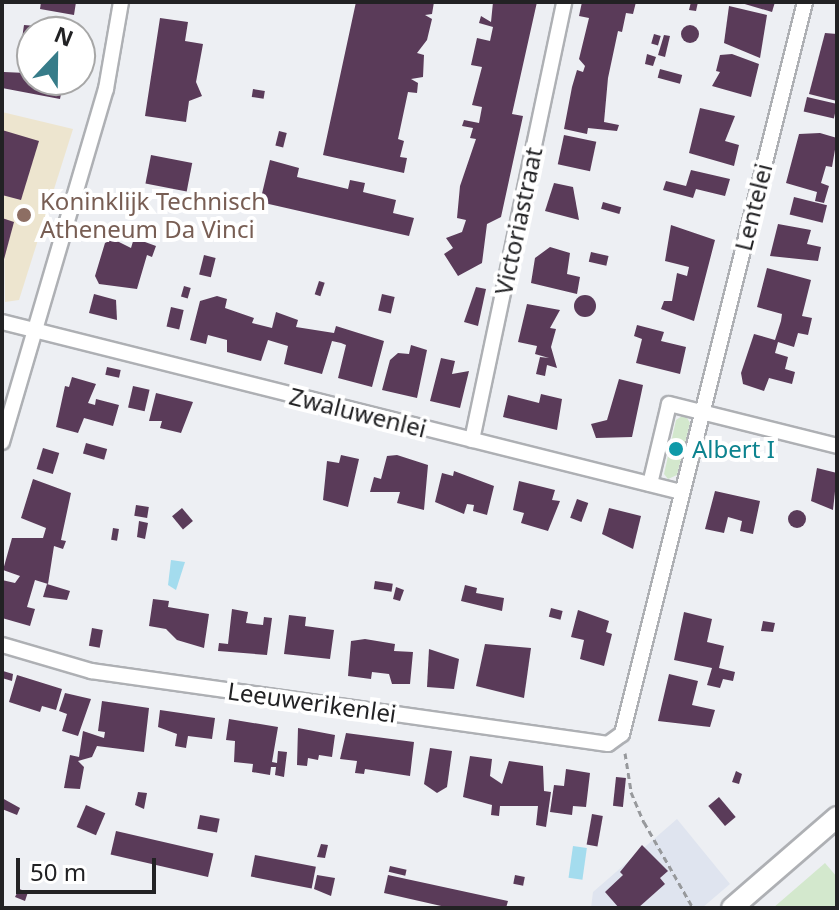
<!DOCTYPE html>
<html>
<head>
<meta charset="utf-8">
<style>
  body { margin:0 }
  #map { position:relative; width:839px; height:910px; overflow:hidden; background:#edeff3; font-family:"Noto Sans",sans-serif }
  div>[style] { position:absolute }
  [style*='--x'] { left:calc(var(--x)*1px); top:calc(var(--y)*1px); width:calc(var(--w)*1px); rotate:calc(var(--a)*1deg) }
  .built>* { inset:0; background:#dfe4ef }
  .education>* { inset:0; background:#ede5cf }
  .green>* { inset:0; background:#d3e8cd }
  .water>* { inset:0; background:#a4dcee; transform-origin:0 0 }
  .building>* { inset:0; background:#5a3b59; transform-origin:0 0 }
  .round { border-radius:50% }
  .path>* { height:3px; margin-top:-1.5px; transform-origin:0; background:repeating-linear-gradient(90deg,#97999c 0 6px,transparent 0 10px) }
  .roads { filter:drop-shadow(2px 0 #aeb0b4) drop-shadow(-2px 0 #aeb0b4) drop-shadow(0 2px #aeb0b4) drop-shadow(0 -2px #aeb0b4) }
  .street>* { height:14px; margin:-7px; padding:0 7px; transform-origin:7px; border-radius:7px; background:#fff }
  .secondary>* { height:20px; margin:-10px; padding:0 10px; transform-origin:10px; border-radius:10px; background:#fff }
  .dots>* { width:22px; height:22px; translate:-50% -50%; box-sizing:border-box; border:4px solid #fff; border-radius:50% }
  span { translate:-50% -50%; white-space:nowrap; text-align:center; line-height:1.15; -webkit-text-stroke:8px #fff; paint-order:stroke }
  .education-label { font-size:24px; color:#785e54 }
  .left { translate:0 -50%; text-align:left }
  .street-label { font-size:24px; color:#222224 }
  .culture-label { font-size:24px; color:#0d838f }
  .frame { position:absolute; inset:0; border:4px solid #222224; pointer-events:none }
  .north { position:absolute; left:16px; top:16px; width:80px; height:80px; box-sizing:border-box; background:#fff; border:2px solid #a7a7a7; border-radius:50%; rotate:22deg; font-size:22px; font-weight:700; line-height:32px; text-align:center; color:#222224 }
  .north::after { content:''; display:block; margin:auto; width:28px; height:36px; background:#377c89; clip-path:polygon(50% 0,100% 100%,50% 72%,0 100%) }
  .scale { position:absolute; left:16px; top:858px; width:140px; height:36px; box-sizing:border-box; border:4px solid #222224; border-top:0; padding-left:10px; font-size:24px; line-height:28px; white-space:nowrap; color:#222224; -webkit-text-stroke:6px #fff; paint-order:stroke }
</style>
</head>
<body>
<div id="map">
  <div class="built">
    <i style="clip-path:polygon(677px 819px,730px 884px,702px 908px,591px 908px,593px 892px)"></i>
  </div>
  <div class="education">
    <i style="clip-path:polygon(2px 112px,73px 129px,19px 300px,5px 302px)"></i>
  </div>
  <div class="green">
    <i style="clip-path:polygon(685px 414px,690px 423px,677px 475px,668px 479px,664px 474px,676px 420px)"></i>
    <i style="clip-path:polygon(825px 863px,837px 877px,837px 908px,773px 908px)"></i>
  </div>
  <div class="water">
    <i style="clip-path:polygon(171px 560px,185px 562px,176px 590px,168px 585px)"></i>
    <i style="left:573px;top:846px;width:14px;height:32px;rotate:8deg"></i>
  </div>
  <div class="building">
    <i style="clip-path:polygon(41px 2px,76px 2px,74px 15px,40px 9px)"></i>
    <i style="clip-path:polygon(356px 2px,434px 2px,432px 14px,425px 15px,432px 19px,427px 40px,417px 53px,424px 55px,423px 77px,411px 79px,418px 83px,417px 93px,408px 92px,398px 139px,404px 141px,400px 157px,407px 158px,404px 173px,323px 155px)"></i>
    <i style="clip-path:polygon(493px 2px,537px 2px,512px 114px,523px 116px,501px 217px,487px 224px,482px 263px,458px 276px,444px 254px,453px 248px,446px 238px,462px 232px,466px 220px,457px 218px,460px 186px,476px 139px,470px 138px,473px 128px,462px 126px,464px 120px,479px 123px,482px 107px,472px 105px,482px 67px,471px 65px,477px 38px,490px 41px,493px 27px,479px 23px,481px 16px,491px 22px)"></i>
    <i style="clip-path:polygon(582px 2px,636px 2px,633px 14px,626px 13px,622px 32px,618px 31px,608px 78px,604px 122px,619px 125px,617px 131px,588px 128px,587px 134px,564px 129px,572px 87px,577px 70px,583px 72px,585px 66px,579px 59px,589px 18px,579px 16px)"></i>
    <i style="clip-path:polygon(691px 2px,698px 2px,696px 11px,689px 10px)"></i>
    <i style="clip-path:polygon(738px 2px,775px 2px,772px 12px)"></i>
    <i style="clip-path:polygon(729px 6px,767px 15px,760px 58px,724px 43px)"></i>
    <i style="clip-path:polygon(160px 18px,188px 22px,185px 41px,203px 44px,196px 82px,202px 96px,189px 101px,186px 122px,145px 116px)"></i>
    <i class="round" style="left:681px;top:25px;width:18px;height:18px"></i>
    <i style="clip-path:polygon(24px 25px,48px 27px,47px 32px,32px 32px,32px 55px,20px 52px)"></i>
    <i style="clip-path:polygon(825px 33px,837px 34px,837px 101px,809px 94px)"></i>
    <i style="left:654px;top:34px;width:7px;height:10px;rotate:16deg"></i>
    <i style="clip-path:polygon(664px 35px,670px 36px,665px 57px,658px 55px)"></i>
    <i style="clip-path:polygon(647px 54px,656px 57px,653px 66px,645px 64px)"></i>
    <i style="clip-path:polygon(732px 54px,759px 64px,751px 97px,712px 86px,720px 72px,716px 71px,720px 55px)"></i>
    <i style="clip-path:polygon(30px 61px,32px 80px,64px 80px,60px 99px,2px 88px,4px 72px,26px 73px)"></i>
    <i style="left:660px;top:69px;width:23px;height:9px;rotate:15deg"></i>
    <i style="left:253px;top:89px;width:12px;height:8px;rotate:9deg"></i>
    <i style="left:807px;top:97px;width:31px;height:15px;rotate:13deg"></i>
    <i style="clip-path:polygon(700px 108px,735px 116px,725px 141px,739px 145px,734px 166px,689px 153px)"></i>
    <i style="clip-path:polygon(2px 130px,39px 141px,21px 200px,2px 195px)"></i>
    <i style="left:279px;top:131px;width:8px;height:15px;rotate:14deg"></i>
    <i style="clip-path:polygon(820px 133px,837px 138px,832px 167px,826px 166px,821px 183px,829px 186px,824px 203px,815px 201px,817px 192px,786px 183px,799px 134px)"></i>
    <i style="left:564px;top:135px;width:33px;height:30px;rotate:12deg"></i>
    <i style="left:151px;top:155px;width:42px;height:29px;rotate:11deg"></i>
    <i style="clip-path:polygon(270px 160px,299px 168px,297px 177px,348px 189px,350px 180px,365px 183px,363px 192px,396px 200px,393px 213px,414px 218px,409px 236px,260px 202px)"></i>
    <i style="clip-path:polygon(691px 170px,730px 179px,725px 196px,696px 189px,693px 198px,663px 190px,666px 181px,686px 186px)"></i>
    <i style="clip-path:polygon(554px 183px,573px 187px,579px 220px,545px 211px)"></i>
    <i style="left:794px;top:197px;width:34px;height:18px;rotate:14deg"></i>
    <i style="left:603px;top:202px;width:19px;height:7px;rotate:16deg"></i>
    <i style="clip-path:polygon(2px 218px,14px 222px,3px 263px,2px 263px)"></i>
    <i style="clip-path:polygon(778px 224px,811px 230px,807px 244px,821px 247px,818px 261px,770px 256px)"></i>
    <i style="clip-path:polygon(671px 225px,715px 240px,694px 321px,661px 309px,664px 301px,672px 301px,677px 273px,687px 276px,689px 267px,665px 261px)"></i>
    <i style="clip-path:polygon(134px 238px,156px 246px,152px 257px,147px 255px,137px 289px,99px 284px,95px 276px,105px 243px,113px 239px,131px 248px)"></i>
    <i style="clip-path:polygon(550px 247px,570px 253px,567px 274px,580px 277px,577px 294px,531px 283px,535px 258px)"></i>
    <i style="left:591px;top:252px;width:18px;height:10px;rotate:13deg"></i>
    <i style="left:204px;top:255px;width:12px;height:20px;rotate:14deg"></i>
    <i style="clip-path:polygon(767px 268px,811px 280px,802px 316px,812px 318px,808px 335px,798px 333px,794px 347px,778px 342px,775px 353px,788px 357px,785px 369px,795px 372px,792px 384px,769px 378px,764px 391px,743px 384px,741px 373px,754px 334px,775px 340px,781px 321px,782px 314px,757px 307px)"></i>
    <i style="left:319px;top:281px;width:6px;height:14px;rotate:18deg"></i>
    <i style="left:184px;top:286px;width:7px;height:11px;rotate:16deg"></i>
    <i style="clip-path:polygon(476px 287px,486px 289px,478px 326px,464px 322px)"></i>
    <i style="clip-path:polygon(94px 294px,116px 300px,117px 320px,89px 313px)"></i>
    <i style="left:382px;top:294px;width:13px;height:17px;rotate:13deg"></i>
    <i class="round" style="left:574px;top:295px;width:22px;height:22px"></i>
    <i style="clip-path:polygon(217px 296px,227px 299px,225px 308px,254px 318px,252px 323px,272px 328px,276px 312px,298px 320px,296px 327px,334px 333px,336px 326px,384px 341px,372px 387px,338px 378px,346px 345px,341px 343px,332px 341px,322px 374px,284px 364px,288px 346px,268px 340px,261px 361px,227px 352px,227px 340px,208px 335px,206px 344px,190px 340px,200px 301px)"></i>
    <i style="clip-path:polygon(527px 304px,560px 310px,550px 328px,556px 329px,551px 347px,557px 368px,547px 365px,545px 376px,536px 374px,540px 357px,549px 358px,535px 354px,537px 346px,518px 342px)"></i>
    <i style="left:171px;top:307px;width:13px;height:20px;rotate:13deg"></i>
    <i style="clip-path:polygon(637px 325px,664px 332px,661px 341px,686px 347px,680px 374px,636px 363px,642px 339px,634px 336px)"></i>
    <i style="clip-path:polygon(411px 345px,427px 350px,417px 398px,382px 390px,390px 360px,398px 353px,409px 354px)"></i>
    <i style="clip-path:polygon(441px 358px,455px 361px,452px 374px,469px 371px,460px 408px,430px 401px)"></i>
    <i style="left:107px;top:367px;width:14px;height:8px;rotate:12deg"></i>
    <i style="clip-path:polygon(72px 377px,96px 384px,88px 403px,95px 405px,96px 399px,119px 405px,113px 426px,84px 418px,78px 433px,56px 427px,65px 386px,69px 387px)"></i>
    <i style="clip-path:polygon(619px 379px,643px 385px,632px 437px,596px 438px,591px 424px,607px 420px)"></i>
    <i style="left:133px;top:386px;width:17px;height:22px;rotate:13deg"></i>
    <i style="clip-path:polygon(156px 393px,193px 402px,181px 433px,160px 428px,162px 421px,149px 421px)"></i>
    <i style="clip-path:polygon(541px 394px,562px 399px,557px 430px,503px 417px,508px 395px,539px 403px)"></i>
    <i style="left:86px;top:443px;width:22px;height:11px;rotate:16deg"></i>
    <i style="left:43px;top:448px;width:17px;height:22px;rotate:17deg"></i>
    <i style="clip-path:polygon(341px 455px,359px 459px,348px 507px,323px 500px,327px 461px,339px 463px)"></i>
    <i style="clip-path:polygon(397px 455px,428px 465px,424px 510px,397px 503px,400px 492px,370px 492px,374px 477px,381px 479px,387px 456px)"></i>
    <i style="clip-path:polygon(817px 468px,837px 473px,833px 510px,811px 501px)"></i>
    <i style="clip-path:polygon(454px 471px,494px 486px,487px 515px,473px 511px,474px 505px,467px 504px,464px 514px,435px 502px,442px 473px,453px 476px)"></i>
    <i style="clip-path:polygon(33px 479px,71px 493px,61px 540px,66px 541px,63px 549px,54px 546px,48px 584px,35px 580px,27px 607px,35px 609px,30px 626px,2px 618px,2px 580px,15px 583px,20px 576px,3px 570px,12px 538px,43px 538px,46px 528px,21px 518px)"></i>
    <i style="clip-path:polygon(519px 481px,555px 490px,552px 500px,560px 501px,548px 531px,521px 523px,524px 513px,513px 510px)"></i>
    <i style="clip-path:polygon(715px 491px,760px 501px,753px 534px,740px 531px,742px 521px,728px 517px,724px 533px,705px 529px)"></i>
    <i style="left:577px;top:499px;width:12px;height:20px;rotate:20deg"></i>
    <i style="left:136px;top:505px;width:13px;height:11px;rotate:9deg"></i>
    <i style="left:182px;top:508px;width:17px;height:13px;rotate:50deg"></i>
    <i style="clip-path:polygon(609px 508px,641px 516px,633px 549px,602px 534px)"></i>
    <i class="round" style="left:788px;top:510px;width:18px;height:18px"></i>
    <i style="clip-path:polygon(139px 521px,148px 523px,145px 539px,137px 537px)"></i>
    <i style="left:113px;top:528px;width:6px;height:12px;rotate:9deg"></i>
    <i style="left:375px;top:581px;width:18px;height:8px;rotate:9deg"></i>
    <i style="clip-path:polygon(47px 584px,70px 591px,67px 600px,43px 597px)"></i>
    <i style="clip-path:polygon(465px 585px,477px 588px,476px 593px,504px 598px,502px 611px,461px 601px)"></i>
    <i style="clip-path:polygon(396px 587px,404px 590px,400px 601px,393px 599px)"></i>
    <i style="clip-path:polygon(153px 599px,169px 601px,168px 607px,209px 614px,204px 648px,177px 640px,166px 629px,149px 626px)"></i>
    <i style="left:551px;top:608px;width:12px;height:9px;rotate:14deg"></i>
    <i style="clip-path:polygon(232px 609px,248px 612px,246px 623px,263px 625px,264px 617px,272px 618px,267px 655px,218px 651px,219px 643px,228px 644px)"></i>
    <i style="clip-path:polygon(578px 610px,609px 621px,606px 632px,612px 634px,604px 666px,580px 659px,584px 640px,571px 637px)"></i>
    <i style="clip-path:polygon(684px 612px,712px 619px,707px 642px,724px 646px,719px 668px,735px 672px,733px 681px,723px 679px,720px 688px,707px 685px,712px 668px,674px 660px)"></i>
    <i style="clip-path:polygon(289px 615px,306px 617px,305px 626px,334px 630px,330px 659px,284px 654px)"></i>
    <i style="clip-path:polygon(763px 621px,775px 623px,773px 632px,761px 631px)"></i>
    <i style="left:92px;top:628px;width:11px;height:18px;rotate:10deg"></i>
    <i style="clip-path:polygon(365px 639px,395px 644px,394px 651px,413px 652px,410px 684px,392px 684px,389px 674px,372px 672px,371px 679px,348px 676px,351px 641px)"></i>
    <i style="clip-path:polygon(485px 644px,531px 648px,524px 698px,476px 686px)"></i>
    <i style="clip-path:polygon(429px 649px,459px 659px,454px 689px,427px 687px)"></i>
    <i style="clip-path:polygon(3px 671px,13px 674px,12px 681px,2px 678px)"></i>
    <i style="clip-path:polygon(669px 674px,698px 681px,692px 705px,715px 710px,710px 727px,658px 721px)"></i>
    <i style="clip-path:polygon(17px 675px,62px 689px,56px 710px,42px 706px,40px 712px,9px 702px)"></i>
    <i style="clip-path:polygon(65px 693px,91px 699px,78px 736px,62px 731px,67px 714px,59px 711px)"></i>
    <i style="clip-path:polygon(102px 701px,149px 708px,144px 752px,97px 746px,92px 757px,78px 761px,84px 767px,80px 789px,64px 788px,70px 755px,79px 757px,83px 731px,104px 738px,105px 732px,98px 731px)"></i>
    <i style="clip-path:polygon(160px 710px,215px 718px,212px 739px,188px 736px,186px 748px,175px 746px,177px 734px,158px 727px)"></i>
    <i style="clip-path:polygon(229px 719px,278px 727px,272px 762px,277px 763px,278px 751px,287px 752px,284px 777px,275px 775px,276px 767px,271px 767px,270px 775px,252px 772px,253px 764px,234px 762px,235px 741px,226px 740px)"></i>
    <i style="clip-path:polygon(298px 728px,335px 735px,332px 757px,319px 755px,318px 760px,308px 758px,307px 766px,297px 765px)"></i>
    <i style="clip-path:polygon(346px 733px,414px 742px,410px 776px,365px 769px,364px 774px,355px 773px,357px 761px,340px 759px)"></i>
    <i style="clip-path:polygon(430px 748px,452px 751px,447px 787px,437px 793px,424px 784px)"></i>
    <i style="clip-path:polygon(470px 756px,492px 759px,490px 776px,502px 784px,509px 761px,543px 766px,544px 791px,551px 792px,546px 827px,536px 825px,538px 806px,500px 806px,499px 816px,491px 815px,492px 805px,463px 797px)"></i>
    <i style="clip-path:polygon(566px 769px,590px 773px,586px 807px,573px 806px,572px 815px,550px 812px,554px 785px,564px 786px)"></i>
    <i style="clip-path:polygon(736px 771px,742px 774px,739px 784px,732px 782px)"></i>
    <i style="left:616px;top:777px;width:10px;height:29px;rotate:6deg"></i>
    <i style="clip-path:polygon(138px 792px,147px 793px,144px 809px,135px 805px)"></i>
    <i style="left:719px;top:797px;width:26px;height:14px;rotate:50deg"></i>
    <i style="clip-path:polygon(2px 798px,20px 808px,17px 815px,2px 809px)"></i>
    <i style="left:86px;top:805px;width:21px;height:24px;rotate:23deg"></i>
    <i style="left:592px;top:814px;width:11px;height:31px;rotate:10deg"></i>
    <i style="left:200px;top:815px;width:20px;height:14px;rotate:11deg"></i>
    <i style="left:116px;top:831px;width:100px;height:24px;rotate:13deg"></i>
    <i style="clip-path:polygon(321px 844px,328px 845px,325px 858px,317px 857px)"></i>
    <i style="clip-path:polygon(642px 845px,668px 871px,660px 878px,665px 884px,638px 908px,619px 908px,605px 892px,623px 875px,620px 872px)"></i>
    <i style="left:255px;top:855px;width:62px;height:22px;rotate:11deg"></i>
    <i style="left:390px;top:866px;width:17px;height:6px;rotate:13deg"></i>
    <i style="clip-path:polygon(317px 875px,335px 878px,331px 896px,314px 889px)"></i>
    <i style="clip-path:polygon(388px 875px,508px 901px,506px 908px,450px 908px,384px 893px)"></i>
    <i style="left:515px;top:875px;width:10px;height:9px;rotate:11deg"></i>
    <i style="clip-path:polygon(19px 889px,28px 892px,25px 901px,15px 897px)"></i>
  </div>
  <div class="path">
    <i style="--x:625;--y:753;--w:39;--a:81"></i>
    <i style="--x:631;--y:792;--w:33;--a:67"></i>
    <i style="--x:644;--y:822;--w:99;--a:60.3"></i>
  </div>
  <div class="roads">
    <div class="street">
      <i style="--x:2;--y:322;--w:700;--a:14.06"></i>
      <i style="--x:472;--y:440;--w:448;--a:-78.1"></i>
      <i style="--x:2;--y:442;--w:368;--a:-73.6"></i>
      <i style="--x:106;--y:89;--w:88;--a:-80.2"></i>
      <i style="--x:650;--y:484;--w:82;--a:-76.6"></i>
      <i style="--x:669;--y:404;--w:173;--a:14"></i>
      <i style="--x:2;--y:645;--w:93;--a:16.3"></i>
      <i style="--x:91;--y:671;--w:522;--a:8.04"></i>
      <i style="--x:608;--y:744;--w:17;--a:-36"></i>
      <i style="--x:622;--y:734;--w:755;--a:-75.96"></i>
    </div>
    <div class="secondary">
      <i style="--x:732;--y:908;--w:139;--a:-40.9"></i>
    </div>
  </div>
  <div class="dots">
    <i style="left:24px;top:215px;background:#8d6e63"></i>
    <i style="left:676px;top:449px;background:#0f9aa8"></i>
  </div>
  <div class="education-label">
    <span class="left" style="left:40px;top:215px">Koninklijk Technisch<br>Atheneum Da Vinci</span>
  </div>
  <div class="street-label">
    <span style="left:753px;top:207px;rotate:-76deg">Lentelei</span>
    <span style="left:518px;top:221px;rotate:-78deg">Victoriastraat</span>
    <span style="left:358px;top:412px;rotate:14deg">Zwaluwenlei</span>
    <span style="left:312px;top:702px;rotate:8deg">Leeuwerikenlei</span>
  </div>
  <div class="culture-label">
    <span class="left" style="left:692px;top:449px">Albert I</span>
  </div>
  <div class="frame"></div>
  <div class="north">N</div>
  <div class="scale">50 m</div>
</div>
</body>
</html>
